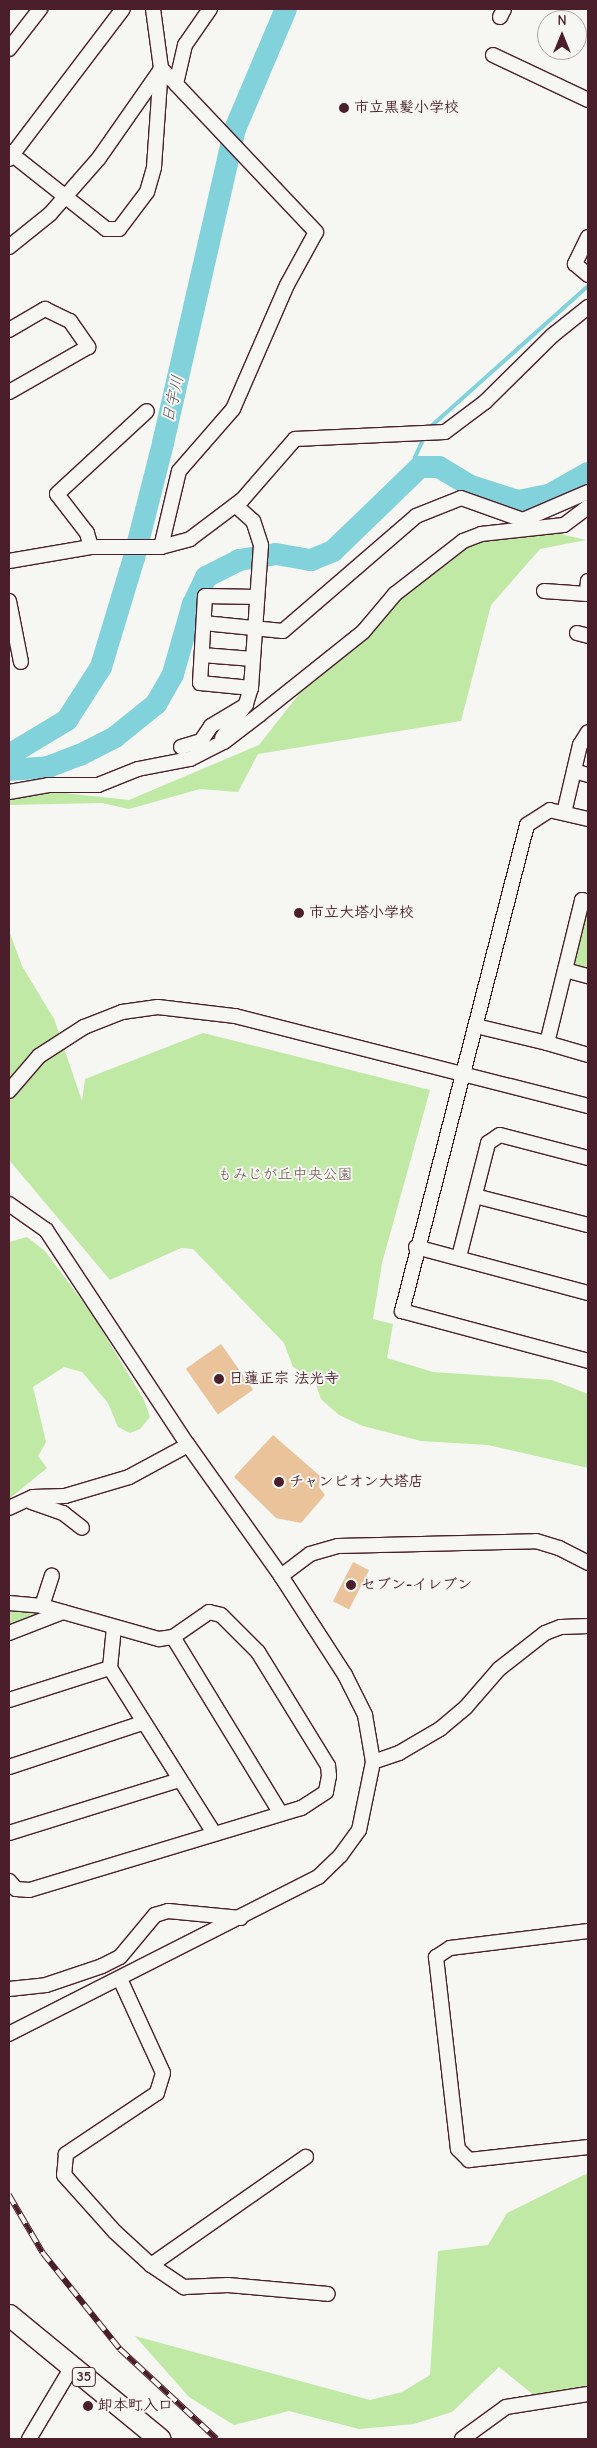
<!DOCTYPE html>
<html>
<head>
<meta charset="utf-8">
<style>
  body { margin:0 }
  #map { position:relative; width:597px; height:2448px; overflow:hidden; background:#f6f6f2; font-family:"Comic Neue","Klee One",sans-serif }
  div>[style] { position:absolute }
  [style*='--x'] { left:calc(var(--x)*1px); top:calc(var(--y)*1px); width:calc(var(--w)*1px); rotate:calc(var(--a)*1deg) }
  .green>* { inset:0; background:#bfe9a5 }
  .stream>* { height:4px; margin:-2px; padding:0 2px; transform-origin:2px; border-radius:2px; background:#81d2da }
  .river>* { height:22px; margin:-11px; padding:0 11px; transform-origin:11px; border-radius:11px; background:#81d2da }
  .building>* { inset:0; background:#eac39a; transform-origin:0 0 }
  .roads { filter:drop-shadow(1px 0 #4a1f2b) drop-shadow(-1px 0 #4a1f2b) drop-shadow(0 1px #4a1f2b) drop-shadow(0 -1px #4a1f2b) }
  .minor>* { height:14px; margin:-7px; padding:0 7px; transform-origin:7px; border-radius:7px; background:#f6f6f2 }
  .highway>* { height:21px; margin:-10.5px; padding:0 10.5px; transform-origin:10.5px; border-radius:10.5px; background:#f6f6f2 }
  .rail>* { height:5.5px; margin-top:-2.75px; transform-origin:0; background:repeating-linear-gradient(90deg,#f6f6f2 0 11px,#4a1f2b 0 22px); box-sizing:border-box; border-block:1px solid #4a1f2b }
  .dots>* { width:14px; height:14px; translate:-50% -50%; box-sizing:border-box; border:2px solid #f6f6f2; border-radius:50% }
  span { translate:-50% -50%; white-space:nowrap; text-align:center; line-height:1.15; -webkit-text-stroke:4px #f6f6f2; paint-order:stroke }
  .shield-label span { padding:1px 4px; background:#f6f6f2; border:1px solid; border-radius:4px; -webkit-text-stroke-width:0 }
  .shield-label { font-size:14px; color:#4a1f2b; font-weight:700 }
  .poi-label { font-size:15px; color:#4a1f2b; font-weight:700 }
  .left { translate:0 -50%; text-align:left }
  .park-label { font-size:15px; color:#67524a }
  .water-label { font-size:16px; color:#5a5560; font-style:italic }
  .frame { position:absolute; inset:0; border:10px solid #4a1f2b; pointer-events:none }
  .north { position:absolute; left:537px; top:10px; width:50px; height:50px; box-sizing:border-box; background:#f6f6f2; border:1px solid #b1a0a2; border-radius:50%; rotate:0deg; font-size:14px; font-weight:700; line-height:20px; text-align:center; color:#4a1f2b }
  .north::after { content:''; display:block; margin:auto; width:18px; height:22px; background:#4a1f2b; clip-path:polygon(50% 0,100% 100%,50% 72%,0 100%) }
</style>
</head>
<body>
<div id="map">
  <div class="green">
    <i style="clip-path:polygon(507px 521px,586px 540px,540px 549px,491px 605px,461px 721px,258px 754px,238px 792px,200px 789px,129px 809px,102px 803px,9px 805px,9px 787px,129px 800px,259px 745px,346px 634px,386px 614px,432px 555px)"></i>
    <i style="clip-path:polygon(588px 908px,588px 971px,576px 967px,571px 961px,582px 914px)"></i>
    <i style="clip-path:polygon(9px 931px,22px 966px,54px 1019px,82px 1101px,85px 1079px,203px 1033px,430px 1090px,382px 1263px,373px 1319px,393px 1324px,387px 1358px,433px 1372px,552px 1380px,588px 1394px,588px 1468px,488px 1445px,421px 1441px,363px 1426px,339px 1415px,321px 1399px,314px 1379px,293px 1367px,284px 1343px,193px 1249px,181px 1248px,110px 1280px,10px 1161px)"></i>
    <i style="clip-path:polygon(27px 1237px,45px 1251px,92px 1314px,144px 1400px,150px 1417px,140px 1429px,130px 1433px,118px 1427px,108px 1403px,82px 1372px,64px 1367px,33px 1387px,46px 1442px,38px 1456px,47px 1468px,9px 1499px,9px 1242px)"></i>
    <i style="clip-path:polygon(9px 1609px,43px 1611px,9px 1628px)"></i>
    <i style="clip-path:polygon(588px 2173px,588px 2386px,535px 2396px,499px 2367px,452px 2412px,414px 2424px,359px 2429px,289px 2411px,234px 2425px,189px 2397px,135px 2336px,370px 2400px,402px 2392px,430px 2375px,438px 2251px,488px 2245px,507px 2213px)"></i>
  </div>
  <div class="stream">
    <i style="--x:428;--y:429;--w:215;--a:-41.8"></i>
    <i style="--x:420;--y:467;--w:11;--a:-117"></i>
    <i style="--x:415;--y:457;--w:23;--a:-65"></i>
  </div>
  <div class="river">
    <i style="--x:9;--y:755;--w:68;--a:-31.1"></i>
    <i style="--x:67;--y:720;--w:63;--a:-57.3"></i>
    <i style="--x:101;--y:667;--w:114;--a:-73.2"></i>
    <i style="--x:134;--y:558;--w:119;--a:-75.8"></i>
    <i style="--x:163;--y:443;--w:322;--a:-77.1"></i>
    <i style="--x:235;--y:129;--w:130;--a:-67"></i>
    <i style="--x:9;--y:770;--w:39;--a:-4"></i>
    <i style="--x:48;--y:767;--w:34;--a:-21"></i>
    <i style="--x:80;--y:755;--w:39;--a:-27"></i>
    <i style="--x:115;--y:737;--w:53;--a:-38.8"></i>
    <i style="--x:156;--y:704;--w:34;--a:-60"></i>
    <i style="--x:173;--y:674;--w:73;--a:-74.1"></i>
    <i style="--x:193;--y:604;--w:30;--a:-64"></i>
    <i style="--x:206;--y:577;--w:37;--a:-27"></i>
    <i style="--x:239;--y:560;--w:37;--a:-9"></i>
    <i style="--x:276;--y:554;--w:36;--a:10"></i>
    <i style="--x:311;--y:560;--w:24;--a:-22"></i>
    <i style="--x:333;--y:551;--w:121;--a:-44"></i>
    <i style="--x:420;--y:467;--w:19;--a:0"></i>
    <i style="--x:439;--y:467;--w:37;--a:31"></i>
    <i style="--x:471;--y:486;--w:49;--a:17.7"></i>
    <i style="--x:518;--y:501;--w:32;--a:-11"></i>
    <i style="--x:549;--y:495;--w:45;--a:-29.4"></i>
  </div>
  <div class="building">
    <i style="left:221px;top:1344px;width:56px;height:43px;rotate:55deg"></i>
    <i style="clip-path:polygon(273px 1435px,320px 1476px,319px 1487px,325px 1495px,301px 1523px,276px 1518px,234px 1477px)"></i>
    <i style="left:353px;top:1562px;width:18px;height:44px;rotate:27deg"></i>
  </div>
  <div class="roads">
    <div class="minor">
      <i style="--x:500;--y:17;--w:9;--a:-63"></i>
      <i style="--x:9;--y:49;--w:51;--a:-52.2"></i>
      <i style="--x:493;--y:55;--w:105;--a:25.3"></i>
      <i style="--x:176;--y:84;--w:40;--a:-77"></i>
      <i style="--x:185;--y:45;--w:44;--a:-55.2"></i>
      <i style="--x:9;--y:152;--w:124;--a:38.4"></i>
      <i style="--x:106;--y:229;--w:13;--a:0"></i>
      <i style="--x:119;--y:229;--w:46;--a:-52.9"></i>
      <i style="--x:147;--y:192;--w:26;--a:-74"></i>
      <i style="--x:154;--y:167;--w:99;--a:-86"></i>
      <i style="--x:161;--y:68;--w:60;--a:-97.7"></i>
      <i style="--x:9;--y:159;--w:188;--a:-52.8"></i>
      <i style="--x:588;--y:237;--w:30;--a:116"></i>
      <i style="--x:575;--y:264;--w:17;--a:40"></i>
      <i style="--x:9;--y:247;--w:53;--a:-38.8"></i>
      <i style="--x:50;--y:214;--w:74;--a:-48.8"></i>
      <i style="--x:99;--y:158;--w:108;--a:-55.1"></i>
      <i style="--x:9;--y:330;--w:42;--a:-30.3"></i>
      <i style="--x:45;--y:309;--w:28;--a:26"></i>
      <i style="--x:70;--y:321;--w:32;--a:55"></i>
      <i style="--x:88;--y:347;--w:91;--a:150.3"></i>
      <i style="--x:91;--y:547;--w:15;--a:-106"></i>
      <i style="--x:87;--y:533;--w:49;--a:-127.6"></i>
      <i style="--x:57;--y:494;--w:122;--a:-42.7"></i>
      <i style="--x:161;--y:547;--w:78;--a:-76.7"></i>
      <i style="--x:179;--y:471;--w:82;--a:-48.9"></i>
      <i style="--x:233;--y:409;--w:135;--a:-66.5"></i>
      <i style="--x:287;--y:285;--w:60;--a:-61.3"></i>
      <i style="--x:316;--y:232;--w:226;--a:-133.4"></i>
      <i style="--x:9;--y:561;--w:83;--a:-9.7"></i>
      <i style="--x:91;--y:547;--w:70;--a:0"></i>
      <i style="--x:161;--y:547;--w:30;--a:-15"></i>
      <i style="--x:190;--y:539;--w:65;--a:-36.9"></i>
      <i style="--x:242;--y:500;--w:81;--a:-49"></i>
      <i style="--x:295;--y:439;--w:150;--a:-2.7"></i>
      <i style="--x:445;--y:432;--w:50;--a:-36.9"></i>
      <i style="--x:485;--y:402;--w:95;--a:-44.6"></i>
      <i style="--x:553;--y:335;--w:45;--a:-38.7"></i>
      <i style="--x:544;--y:591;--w:43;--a:4"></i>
      <i style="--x:587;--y:594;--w:13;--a:-86"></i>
      <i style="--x:9;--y:601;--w:62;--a:78.9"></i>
      <i style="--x:204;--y:623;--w:79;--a:5.8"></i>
      <i style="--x:283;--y:631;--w:176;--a:-40.8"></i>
      <i style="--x:416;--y:516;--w:48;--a:-21.8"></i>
      <i style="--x:461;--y:498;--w:66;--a:19.5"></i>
      <i style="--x:523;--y:520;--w:71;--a:-23.3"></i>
      <i style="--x:577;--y:633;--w:11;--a:15"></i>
      <i style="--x:202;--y:655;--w:51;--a:4.5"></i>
      <i style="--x:251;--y:688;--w:51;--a:-174.4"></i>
      <i style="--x:200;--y:683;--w:87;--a:-86.7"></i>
      <i style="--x:205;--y:596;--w:52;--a:1.1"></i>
      <i style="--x:222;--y:738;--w:42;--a:-54.8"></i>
      <i style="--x:246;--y:704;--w:17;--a:-73"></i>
      <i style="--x:251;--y:688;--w:143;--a:-86"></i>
      <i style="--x:261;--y:545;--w:25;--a:-108"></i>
      <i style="--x:253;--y:521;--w:24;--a:-138"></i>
      <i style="--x:181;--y:747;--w:21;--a:-17"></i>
      <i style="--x:201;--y:741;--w:18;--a:-56"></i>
      <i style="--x:211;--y:726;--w:41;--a:-31"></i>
      <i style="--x:574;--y:771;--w:15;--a:16"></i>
      <i style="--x:9;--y:792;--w:40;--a:-10"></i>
      <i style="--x:48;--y:785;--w:50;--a:0"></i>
      <i style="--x:98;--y:785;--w:43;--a:-21.8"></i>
      <i style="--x:138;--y:769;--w:53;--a:-10.9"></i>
      <i style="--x:190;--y:759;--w:38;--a:-27"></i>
      <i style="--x:224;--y:742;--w:44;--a:-37.6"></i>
      <i style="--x:259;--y:715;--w:133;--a:-38.6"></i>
      <i style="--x:363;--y:632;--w:50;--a:-49.9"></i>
      <i style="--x:395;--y:594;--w:86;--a:-37.9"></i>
      <i style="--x:463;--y:541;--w:19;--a:-21"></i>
      <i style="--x:481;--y:534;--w:83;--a:-6.2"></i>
      <i style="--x:564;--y:525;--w:30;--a:-37"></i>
      <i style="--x:564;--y:813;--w:70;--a:-76.8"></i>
      <i style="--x:580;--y:745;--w:15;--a:-58"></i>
      <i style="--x:588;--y:819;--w:39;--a:-167"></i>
      <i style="--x:550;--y:810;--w:27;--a:147"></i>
      <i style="--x:527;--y:825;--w:502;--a:104.42"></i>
      <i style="--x:402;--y:1311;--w:193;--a:15"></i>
      <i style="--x:565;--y:970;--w:24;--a:15"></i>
      <i style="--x:476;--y:1026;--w:73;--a:13.5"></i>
      <i style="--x:547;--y:1043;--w:147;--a:-76.2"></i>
      <i style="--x:582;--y:900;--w:6;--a:18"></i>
      <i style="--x:547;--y:1043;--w:43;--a:16.3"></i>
      <i style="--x:9;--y:1091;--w:46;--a:-49.4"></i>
      <i style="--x:39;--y:1056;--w:54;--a:-32.8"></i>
      <i style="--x:84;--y:1027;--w:41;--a:-21.5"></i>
      <i style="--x:122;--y:1012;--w:36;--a:-8"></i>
      <i style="--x:158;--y:1007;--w:78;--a:6.7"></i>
      <i style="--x:235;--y:1016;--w:364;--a:14.3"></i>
      <i style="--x:475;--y:1196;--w:117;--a:14.4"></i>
      <i style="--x:9;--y:1204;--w:45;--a:35.1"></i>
      <i style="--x:46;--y:1230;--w:258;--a:56.6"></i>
      <i style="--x:188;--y:1445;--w:161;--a:54.6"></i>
      <i style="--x:281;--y:1576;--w:118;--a:57.1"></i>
      <i style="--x:345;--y:1675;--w:45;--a:63.4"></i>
      <i style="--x:365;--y:1715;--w:48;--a:80.3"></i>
      <i style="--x:373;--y:1762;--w:69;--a:101.6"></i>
      <i style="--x:359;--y:1830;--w:32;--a:126"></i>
      <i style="--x:340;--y:1856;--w:30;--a:136"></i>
      <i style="--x:318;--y:1877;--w:347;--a:153.1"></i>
      <i style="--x:416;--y:1247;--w:178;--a:15"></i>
      <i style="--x:459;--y:1257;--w:118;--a:-75.7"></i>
      <i style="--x:488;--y:1143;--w:14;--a:-34"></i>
      <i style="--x:500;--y:1135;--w:91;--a:14.6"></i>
      <i style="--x:31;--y:1502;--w:34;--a:19"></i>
      <i style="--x:63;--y:1513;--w:24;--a:38"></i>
      <i style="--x:9;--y:1508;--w:26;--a:-25"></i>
      <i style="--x:33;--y:1497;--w:32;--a:-2"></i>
      <i style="--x:65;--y:1496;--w:67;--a:-16.5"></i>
      <i style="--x:129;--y:1477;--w:67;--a:-28.5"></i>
      <i style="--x:281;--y:1576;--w:36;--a:-37"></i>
      <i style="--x:310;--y:1554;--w:29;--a:-16"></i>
      <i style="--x:338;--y:1546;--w:198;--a:-1.4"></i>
      <i style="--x:536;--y:1541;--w:24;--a:17"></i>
      <i style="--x:559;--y:1548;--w:33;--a:27"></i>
      <i style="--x:9;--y:1603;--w:33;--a:5"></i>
      <i style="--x:42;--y:1606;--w:122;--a:15.8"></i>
      <i style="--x:159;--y:1639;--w:14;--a:-8"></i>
      <i style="--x:173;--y:1637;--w:44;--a:-34.8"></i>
      <i style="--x:209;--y:1612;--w:12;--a:14"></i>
      <i style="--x:221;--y:1615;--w:52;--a:45"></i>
      <i style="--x:258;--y:1652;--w:134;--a:58.4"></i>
      <i style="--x:328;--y:1766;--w:10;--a:84"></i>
      <i style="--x:329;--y:1776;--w:16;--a:101"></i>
      <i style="--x:326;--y:1792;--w:30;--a:147"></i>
      <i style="--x:301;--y:1808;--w:284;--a:163.2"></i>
      <i style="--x:29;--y:1890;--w:13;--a:-176"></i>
      <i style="--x:16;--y:1889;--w:11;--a:-131"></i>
      <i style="--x:42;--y:1606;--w:32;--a:-72"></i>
      <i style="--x:114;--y:1627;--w:41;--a:95.6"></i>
      <i style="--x:110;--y:1668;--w:195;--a:57.8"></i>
      <i style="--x:9;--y:1633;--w:58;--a:-21.3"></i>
      <i style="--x:173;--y:1637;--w:207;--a:58.6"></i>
      <i style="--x:9;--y:1700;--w:106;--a:-17.6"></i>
      <i style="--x:373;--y:1762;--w:28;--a:-19"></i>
      <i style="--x:399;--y:1753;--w:48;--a:-30.3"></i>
      <i style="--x:440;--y:1729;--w:34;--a:-40"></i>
      <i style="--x:466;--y:1707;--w:50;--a:-49"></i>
      <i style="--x:499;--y:1669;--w:58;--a:-38"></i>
      <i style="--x:545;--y:1633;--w:17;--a:-21"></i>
      <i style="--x:561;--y:1627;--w:27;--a:-2"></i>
      <i style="--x:9;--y:1767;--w:140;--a:-18.3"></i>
      <i style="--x:9;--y:1833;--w:178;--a:-17.3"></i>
      <i style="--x:588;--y:1931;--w:139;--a:173"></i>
      <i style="--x:450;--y:1948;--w:17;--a:147"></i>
      <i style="--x:436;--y:1957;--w:193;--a:83.5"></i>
      <i style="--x:458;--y:2149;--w:16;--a:45"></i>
      <i style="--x:469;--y:2160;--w:120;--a:-6.2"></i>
      <i style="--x:120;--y:1979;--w:103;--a:65.4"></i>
      <i style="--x:163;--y:2073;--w:21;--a:107"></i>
      <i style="--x:157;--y:2093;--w:110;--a:146.2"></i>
      <i style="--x:66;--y:2154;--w:21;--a:95"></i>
      <i style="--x:64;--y:2175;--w:76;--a:48.2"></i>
      <i style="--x:115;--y:2232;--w:49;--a:42.5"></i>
      <i style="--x:151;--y:2265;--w:189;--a:-34.9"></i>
      <i style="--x:9;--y:1989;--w:37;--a:-6"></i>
      <i style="--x:46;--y:1985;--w:59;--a:-18.7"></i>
      <i style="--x:102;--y:1966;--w:20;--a:-27"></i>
      <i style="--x:120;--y:1957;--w:55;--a:-50.2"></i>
      <i style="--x:155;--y:1915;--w:14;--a:-17"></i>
      <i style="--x:168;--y:1911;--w:73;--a:5.5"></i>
      <i style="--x:151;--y:2265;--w:40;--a:34"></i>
      <i style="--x:184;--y:2287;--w:44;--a:-2.6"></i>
      <i style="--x:228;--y:2285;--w:100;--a:5.1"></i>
      <i style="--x:29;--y:2439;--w:84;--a:-59.2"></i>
      <i style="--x:462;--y:2439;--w:54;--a:-36"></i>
      <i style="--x:506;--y:2407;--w:83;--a:-9"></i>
    </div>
    <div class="highway">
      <i style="--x:9;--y:2315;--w:195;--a:39.4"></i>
    </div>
  </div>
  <div class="rail">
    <i style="--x:9;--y:2195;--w:67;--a:59.6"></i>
    <i style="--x:43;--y:2253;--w:123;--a:51.3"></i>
    <i style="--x:120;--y:2349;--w:132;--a:42.9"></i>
  </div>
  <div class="dots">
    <i style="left:344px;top:108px;background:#4a1f2b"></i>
    <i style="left:299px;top:913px;background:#4a1f2b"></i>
    <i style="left:219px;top:1379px;background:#4a1f2b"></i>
    <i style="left:279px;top:1482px;background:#4a1f2b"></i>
    <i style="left:351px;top:1585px;background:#4a1f2b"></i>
    <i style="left:88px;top:2406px;background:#4a1f2b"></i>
  </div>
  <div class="shield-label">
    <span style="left:84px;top:2377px">35</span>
  </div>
  <div class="poi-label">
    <span class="left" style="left:354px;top:108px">市立黒髪小学校</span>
    <span class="left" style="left:309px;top:913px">市立大塔小学校</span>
    <span class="left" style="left:229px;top:1379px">日蓮正宗 法光寺</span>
    <span class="left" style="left:289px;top:1482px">チャンピオン大塔店</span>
    <span class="left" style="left:361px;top:1585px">セブン-イレブン</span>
    <span class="left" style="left:98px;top:2406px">卸本町入口</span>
  </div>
  <div class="park-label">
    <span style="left:285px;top:1175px">もみじが丘中央公園</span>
  </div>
  <div class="water-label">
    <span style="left:173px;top:399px;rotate:-77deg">日宇川</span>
  </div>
  <div class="frame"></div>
  <div class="north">N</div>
</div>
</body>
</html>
